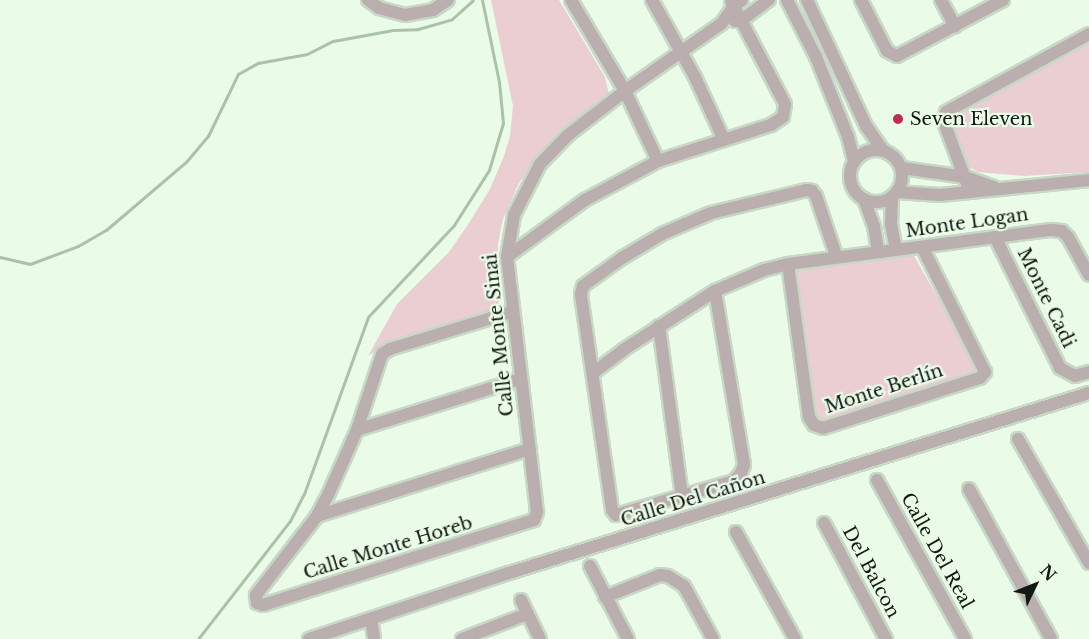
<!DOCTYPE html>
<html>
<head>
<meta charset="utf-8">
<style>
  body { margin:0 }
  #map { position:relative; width:1089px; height:639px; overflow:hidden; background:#eafce8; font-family:"Libre Baskerville",serif }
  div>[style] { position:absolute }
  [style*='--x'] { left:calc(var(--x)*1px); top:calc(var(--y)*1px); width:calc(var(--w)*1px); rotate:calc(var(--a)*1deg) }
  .green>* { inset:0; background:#ebced2 }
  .stream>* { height:3px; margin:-1.5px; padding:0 1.5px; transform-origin:1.5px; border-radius:1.5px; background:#aac3a8 }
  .roads { filter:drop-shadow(2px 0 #c7d8c6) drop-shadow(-2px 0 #c7d8c6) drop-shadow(0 2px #c7d8c6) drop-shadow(0 -2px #c7d8c6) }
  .minor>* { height:12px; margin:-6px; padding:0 6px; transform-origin:6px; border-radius:6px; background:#baaeaf }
  .minor>.ring { margin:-6px; padding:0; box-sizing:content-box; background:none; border:12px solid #baaeaf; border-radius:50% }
  .dots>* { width:16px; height:16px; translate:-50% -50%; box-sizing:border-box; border:3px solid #eafce8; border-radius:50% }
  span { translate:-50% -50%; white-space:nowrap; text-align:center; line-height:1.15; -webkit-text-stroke:4.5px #eafce8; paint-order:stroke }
  .poi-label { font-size:18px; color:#121812 }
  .left { translate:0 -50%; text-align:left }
  .street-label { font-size:18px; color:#121812 }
  .north { position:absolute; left:1005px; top:555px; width:60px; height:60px; -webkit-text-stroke:4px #eafce8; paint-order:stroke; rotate:47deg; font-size:16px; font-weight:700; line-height:24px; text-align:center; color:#121812 }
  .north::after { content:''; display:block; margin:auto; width:21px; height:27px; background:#121812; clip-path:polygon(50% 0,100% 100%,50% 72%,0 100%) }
</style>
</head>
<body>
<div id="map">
  <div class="green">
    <i style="clip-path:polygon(491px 0,559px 0,605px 77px,609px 94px,546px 147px,519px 183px,503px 219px,498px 244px,499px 305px,496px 310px,387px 343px,368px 356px,397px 304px,449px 252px,469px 223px,490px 189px,504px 156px,510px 136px,513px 106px)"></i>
    <i style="clip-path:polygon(1089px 39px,1089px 172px,1025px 176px,978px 172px,969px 167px,947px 125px,951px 114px)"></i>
    <i style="clip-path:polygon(913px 254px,978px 368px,973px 375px,823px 423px,815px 417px,793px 274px,797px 271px)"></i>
  </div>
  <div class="stream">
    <i style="--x:0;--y:257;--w:31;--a:13"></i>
    <i style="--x:30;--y:264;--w:51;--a:-20.6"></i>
    <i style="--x:78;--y:246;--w:32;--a:-30"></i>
    <i style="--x:106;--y:230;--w:105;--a:-40.4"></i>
    <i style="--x:186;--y:162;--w:34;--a:-50"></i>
    <i style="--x:208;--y:136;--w:69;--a:-64.2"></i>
    <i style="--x:238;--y:74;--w:23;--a:-29"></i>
    <i style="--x:258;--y:63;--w:50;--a:-10.4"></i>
    <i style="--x:307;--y:54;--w:29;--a:-27"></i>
    <i style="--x:333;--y:41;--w:61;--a:-10.4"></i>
    <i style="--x:393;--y:30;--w:25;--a:-2"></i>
    <i style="--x:418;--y:29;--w:35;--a:-16"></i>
    <i style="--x:452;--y:19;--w:28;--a:-42"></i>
    <i style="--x:198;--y:639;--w:150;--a:-52.1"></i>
    <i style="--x:290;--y:521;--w:30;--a:-63"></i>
    <i style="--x:304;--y:494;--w:188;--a:-70.1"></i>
    <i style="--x:368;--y:317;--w:126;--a:-46.9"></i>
    <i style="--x:454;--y:225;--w:65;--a:-57.5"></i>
    <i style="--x:489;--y:170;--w:49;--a:-73.4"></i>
    <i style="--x:503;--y:123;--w:41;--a:-95.6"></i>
    <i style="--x:499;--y:82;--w:84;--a:-101.7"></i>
  </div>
  <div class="roads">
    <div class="minor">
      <i style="--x:368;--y:0;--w:14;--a:36"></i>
      <i style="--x:379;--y:8;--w:27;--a:15"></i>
      <i style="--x:405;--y:15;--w:28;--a:-10"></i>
      <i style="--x:433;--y:10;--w:18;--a:-34"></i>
      <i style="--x:571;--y:0;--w:106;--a:59.3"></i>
      <i style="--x:625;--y:91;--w:77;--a:64.8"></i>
      <i style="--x:652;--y:0;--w:88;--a:60.8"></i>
      <i style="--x:695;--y:77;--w:67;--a:65.3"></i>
      <i style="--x:787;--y:0;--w:64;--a:63"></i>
      <i style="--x:816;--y:57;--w:86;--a:68.2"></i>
      <i style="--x:848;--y:137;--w:25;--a:76"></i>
      <i style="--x:807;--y:0;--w:139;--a:64.9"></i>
      <i style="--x:866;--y:126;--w:29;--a:55"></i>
      <i style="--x:861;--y:0;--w:57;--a:63"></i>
      <i style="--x:887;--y:51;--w:11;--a:27"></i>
      <i style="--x:897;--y:56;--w:120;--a:-27.8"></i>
      <i style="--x:941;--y:0;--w:30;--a:62"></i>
      <i style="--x:735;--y:21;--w:7;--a:-8"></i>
      <i style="--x:742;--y:20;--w:34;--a:-37"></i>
      <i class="ring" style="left:850px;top:150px;width:40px;height:40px"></i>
      <i style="--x:902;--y:168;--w:64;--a:8.1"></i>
      <i style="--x:965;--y:177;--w:31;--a:19"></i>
      <i style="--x:897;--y:192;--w:43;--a:4"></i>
      <i style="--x:940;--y:195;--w:150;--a:-5.7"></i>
      <i style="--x:970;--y:192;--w:75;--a:-110.4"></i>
      <i style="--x:944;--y:122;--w:10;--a:-79"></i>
      <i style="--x:946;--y:112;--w:163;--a:-28.6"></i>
      <i style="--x:892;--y:197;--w:27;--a:92"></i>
      <i style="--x:891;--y:224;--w:26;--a:79"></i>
      <i style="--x:864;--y:199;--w:29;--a:70"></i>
      <i style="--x:874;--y:226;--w:26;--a:81"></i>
      <i style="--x:995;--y:237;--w:146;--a:63.6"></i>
      <i style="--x:1060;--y:368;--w:17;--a:28"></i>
      <i style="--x:1075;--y:376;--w:15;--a:-16"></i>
      <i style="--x:507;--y:257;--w:97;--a:-36.2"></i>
      <i style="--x:585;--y:200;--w:83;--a:-28.1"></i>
      <i style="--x:658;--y:161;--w:119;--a:-17.7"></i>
      <i style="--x:771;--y:125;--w:14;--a:-34"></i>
      <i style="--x:783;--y:117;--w:13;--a:-81"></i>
      <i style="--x:785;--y:104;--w:116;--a:-117.7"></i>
      <i style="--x:788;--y:264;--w:154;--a:82.2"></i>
      <i style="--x:809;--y:417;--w:9;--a:58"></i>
      <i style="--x:814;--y:425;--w:9;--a:18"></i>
      <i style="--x:823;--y:428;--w:165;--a:-17.7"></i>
      <i style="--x:980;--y:378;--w:8;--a:-50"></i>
      <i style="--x:985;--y:372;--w:140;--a:-116.7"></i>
      <i style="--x:715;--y:291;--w:176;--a:80.5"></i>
      <i style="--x:744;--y:465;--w:9;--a:111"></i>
      <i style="--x:741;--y:473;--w:11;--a:131"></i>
      <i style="--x:734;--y:481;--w:123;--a:163.9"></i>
      <i style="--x:616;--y:515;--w:6;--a:-129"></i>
      <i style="--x:612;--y:510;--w:218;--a:-98.2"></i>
      <i style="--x:581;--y:294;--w:8;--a:-76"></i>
      <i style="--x:583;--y:286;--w:48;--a:-35.7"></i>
      <i style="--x:622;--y:258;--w:47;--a:-31"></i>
      <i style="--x:662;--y:234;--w:53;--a:-23.2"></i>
      <i style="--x:711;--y:213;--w:99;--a:-13.5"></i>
      <i style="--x:807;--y:190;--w:5;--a:11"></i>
      <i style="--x:812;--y:191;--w:6;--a:51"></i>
      <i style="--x:816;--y:196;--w:65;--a:71.3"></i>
      <i style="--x:511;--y:312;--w:127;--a:163"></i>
      <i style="--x:390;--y:349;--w:9;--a:148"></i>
      <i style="--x:382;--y:354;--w:80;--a:108.2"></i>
      <i style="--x:357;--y:430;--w:69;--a:114"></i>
      <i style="--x:329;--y:493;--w:26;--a:118"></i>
      <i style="--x:317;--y:516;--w:100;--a:127.7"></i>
      <i style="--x:256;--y:595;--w:8;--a:83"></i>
      <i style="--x:257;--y:603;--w:6;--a:18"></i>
      <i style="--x:263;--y:605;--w:284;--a:-17.4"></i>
      <i style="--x:534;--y:520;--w:9;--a:-69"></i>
      <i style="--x:537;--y:512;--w:257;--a:-96.7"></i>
      <i style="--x:507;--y:257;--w:43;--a:-80.5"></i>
      <i style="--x:514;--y:215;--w:57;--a:-63"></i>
      <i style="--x:540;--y:164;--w:40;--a:-46"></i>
      <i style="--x:568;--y:135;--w:72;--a:-37.7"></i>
      <i style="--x:625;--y:91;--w:118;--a:-35"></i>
      <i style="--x:722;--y:23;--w:21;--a:-55"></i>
      <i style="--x:734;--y:6;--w:10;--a:-37"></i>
      <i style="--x:659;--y:326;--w:173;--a:82.3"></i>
      <i style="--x:593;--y:373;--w:38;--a:-37"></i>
      <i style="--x:623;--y:350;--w:109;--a:-32.7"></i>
      <i style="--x:715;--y:291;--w:53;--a:-23.2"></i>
      <i style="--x:764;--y:270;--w:25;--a:-14"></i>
      <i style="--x:788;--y:264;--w:265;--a:-7.4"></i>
      <i style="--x:1051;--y:230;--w:11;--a:5"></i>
      <i style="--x:1062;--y:231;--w:8;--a:45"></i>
      <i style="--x:1068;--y:237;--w:43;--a:61.1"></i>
      <i style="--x:357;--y:430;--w:172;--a:-17.3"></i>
      <i style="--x:1018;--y:439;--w:143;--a:60.2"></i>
      <i style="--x:877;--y:480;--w:182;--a:61"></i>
      <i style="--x:969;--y:489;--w:171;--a:61.3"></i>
      <i style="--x:317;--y:516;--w:223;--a:-17.5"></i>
      <i style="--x:824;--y:523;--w:132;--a:61.9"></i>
      <i style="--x:736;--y:532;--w:122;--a:61.1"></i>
      <i style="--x:590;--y:566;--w:82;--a:62.5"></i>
      <i style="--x:605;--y:597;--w:59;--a:-21.8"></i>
      <i style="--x:660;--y:575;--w:8;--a:7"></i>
      <i style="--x:668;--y:576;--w:19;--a:32"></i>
      <i style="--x:684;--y:586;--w:60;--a:61.3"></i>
      <i style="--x:521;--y:600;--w:43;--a:64"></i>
      <i style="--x:371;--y:619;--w:20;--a:81"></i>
      <i style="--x:309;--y:639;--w:211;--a:-18.3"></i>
      <i style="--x:509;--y:573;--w:607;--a:-17.24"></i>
      <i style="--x:462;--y:639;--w:70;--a:-21"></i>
    </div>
  </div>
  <div class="dots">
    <i style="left:898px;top:119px;background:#bd2d56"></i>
  </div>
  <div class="poi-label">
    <span class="left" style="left:910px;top:119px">Seven Eleven</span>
  </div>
  <div class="street-label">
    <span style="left:967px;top:223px;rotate:-8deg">Monte Logan</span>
    <span style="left:1046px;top:298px;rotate:64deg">Monte Cadi</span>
    <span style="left:499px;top:335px;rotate:-96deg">Calle Monte Sinai</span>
    <span style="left:884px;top:389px;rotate:-18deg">Monte Berlín</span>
    <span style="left:693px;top:499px;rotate:-17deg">Calle Del Cañon</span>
    <span style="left:388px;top:548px;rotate:-17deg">Calle Monte Horeb</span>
    <span style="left:937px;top:551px;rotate:61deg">Calle Del Real</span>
    <span style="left:871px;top:572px;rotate:62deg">Del Balcon</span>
  </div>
  <div class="north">N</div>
</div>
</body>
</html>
